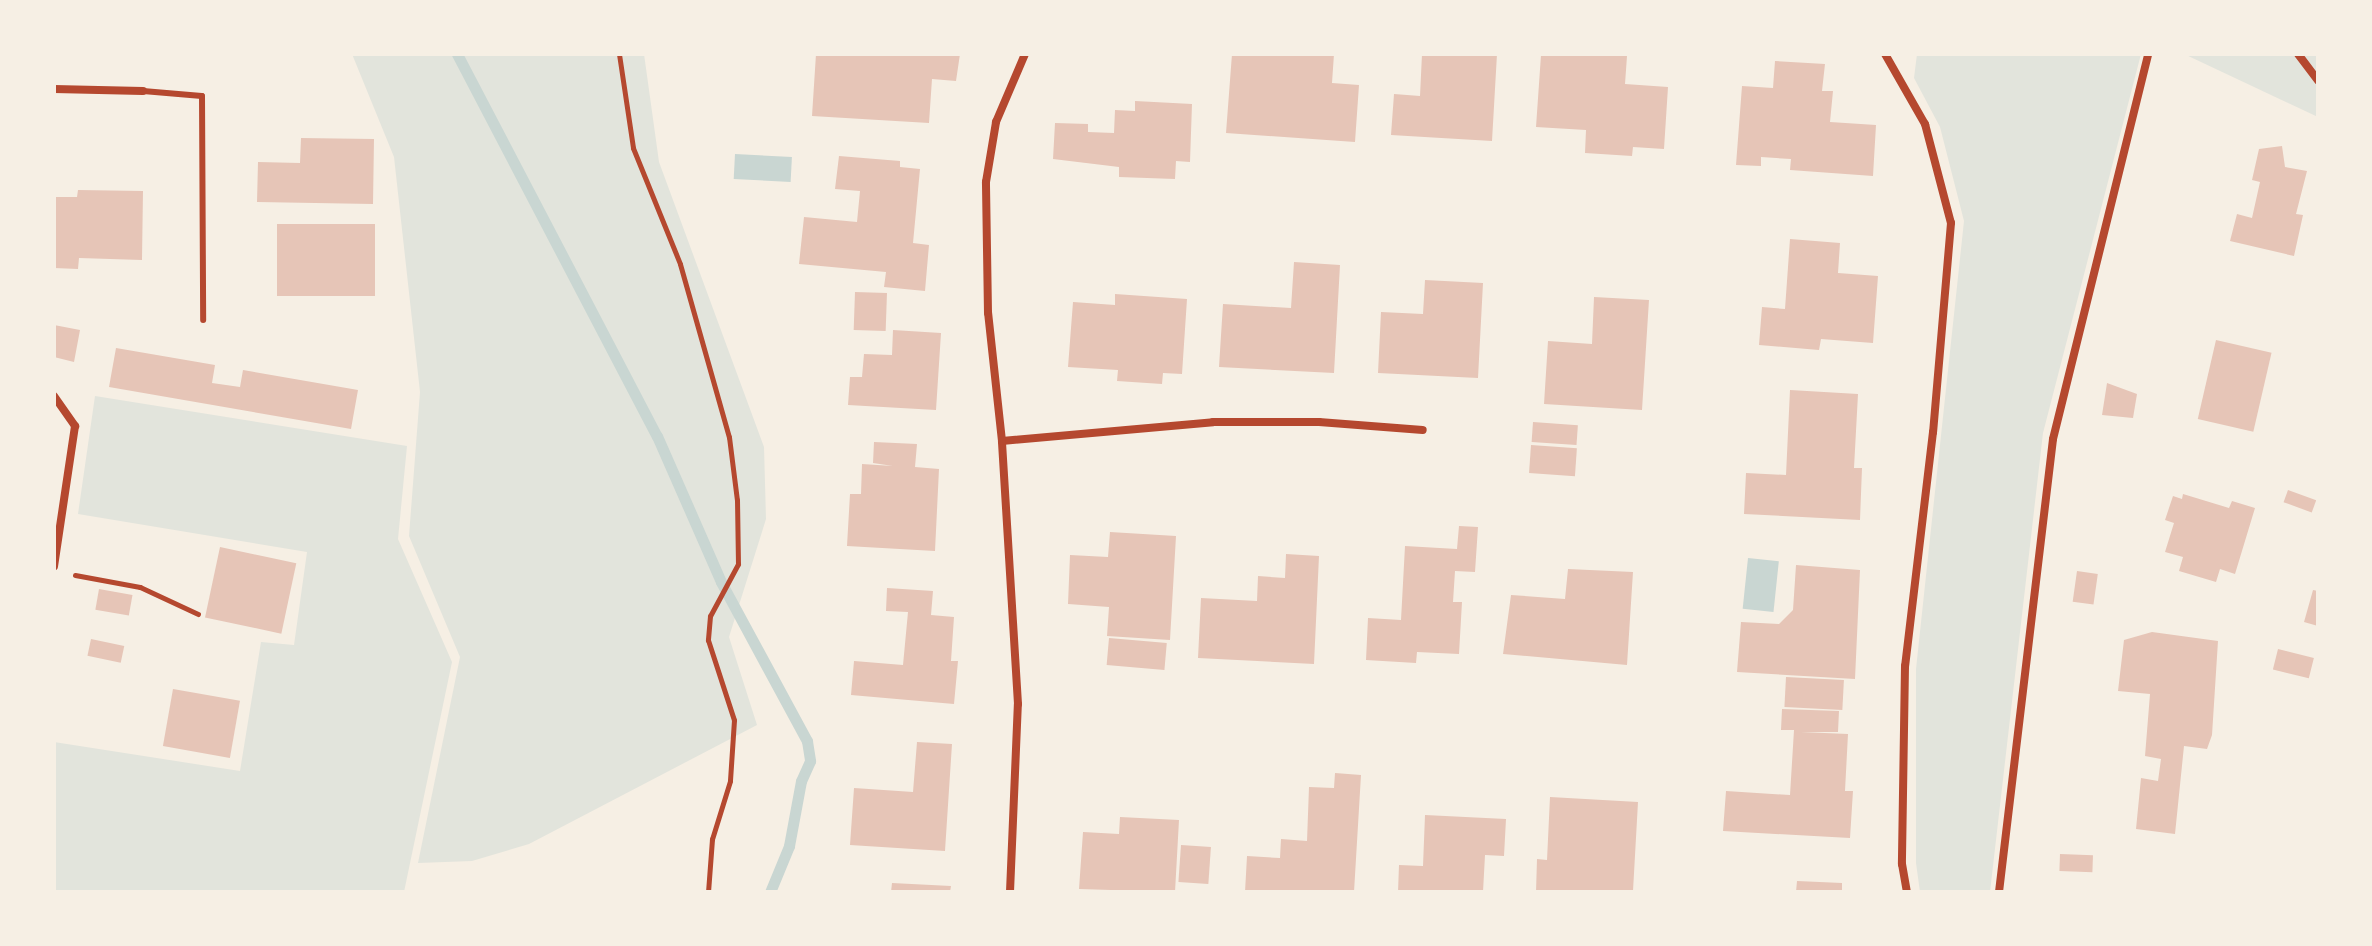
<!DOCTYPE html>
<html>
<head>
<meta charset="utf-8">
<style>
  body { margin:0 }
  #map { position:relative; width:2372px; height:946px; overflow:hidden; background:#f6efe4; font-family:Quicksand,sans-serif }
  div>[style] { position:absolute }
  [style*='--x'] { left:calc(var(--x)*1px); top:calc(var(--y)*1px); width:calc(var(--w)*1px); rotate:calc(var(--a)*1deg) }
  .green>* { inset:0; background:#e2e4dc }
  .water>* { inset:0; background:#c9d6d2; transform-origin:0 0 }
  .stream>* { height:11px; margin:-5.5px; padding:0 5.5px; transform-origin:5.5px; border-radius:5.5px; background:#c9d6d2 }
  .building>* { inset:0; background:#e6c5b7; transform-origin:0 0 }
  .path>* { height:5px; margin:-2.5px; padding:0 2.5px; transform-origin:2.5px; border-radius:2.5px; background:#b5482f }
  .service>* { height:6px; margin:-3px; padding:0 3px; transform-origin:3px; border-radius:3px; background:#b5482f }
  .minor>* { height:8px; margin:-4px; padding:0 4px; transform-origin:4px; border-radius:4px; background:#b5482f }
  span { translate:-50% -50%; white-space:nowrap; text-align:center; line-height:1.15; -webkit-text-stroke:8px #f6efe4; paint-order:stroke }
  .frame { position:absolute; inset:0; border:56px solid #f6efe4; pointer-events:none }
</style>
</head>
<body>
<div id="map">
  <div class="green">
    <i style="clip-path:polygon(352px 54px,644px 54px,659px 162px,764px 447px,766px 519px,729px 637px,757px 725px,529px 844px,472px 861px,418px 863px,460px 657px,409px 536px,420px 392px,394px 157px)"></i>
    <i style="clip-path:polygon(1917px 54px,2141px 54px,2043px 433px,1990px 892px,1920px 892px,1916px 863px,1916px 669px,1964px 221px,1940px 127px,1914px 78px)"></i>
    <i style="clip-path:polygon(2184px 54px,2318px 54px,2318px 117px)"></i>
    <i style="clip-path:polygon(95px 396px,407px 446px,398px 539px,452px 662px,404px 892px,54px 892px,54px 742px,240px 771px,261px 642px,294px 645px,307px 552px,78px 514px)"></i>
  </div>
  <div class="water">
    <i style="left:735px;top:154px;width:57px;height:25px;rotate:3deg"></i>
    <i style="left:1748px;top:558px;width:31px;height:51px;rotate:6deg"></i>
  </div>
  <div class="stream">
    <i style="--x:457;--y:54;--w:431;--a:62.4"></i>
    <i style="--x:657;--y:436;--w:159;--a:66.3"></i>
    <i style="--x:721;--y:582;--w:181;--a:61.6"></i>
    <i style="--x:807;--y:741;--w:20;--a:81"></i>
    <i style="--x:810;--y:761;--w:22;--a:114"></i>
    <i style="--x:801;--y:781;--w:66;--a:100.5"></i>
    <i style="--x:789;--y:846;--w:50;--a:112.4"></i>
  </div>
  <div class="building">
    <i style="clip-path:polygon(816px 54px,960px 54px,956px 81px,932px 79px,929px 123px,812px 116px)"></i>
    <i style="clip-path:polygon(1232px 54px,1334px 54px,1332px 83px,1359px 85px,1355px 142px,1226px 133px)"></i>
    <i style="clip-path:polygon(1422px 54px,1497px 54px,1492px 141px,1391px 135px,1394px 94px,1420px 96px)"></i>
    <i style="clip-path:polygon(1577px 54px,1627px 56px,1625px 84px,1668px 87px,1664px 149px,1633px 147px,1632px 156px,1585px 153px,1586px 130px,1536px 127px,1541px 55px)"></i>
    <i style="clip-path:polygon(1775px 61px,1825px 64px,1822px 91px,1833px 91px,1830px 122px,1876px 125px,1873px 176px,1790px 170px,1791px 159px,1761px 157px,1761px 166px,1736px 165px,1742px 86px,1773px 88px)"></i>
    <i style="clip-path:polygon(1135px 101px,1192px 104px,1190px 162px,1176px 161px,1175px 179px,1119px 177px,1119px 167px,1053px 159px,1055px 123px,1088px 124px,1088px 132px,1114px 133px,1115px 110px,1135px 111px)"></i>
    <i style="clip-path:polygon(301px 138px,374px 139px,373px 204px,257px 202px,258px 162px,300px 163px)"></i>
    <i style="clip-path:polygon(2282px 146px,2285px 167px,2307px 171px,2296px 214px,2303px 215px,2294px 256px,2230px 241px,2237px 214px,2252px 218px,2260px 182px,2252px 180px,2259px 149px)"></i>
    <i style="clip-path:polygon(839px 156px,900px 161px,900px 167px,920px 169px,913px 243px,929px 245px,925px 291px,884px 287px,886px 272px,799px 264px,804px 217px,857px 222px,860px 191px,835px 189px)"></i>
    <i style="clip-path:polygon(78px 190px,143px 191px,142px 260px,79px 258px,78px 269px,54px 268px,54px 197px,77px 197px)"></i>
    <i style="left:277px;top:224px;width:98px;height:72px"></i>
    <i style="clip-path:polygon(1790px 239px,1840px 243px,1838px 273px,1878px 276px,1873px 343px,1821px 339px,1819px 350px,1759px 345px,1762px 307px,1785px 309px)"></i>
    <i style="clip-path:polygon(1294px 262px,1340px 265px,1334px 373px,1219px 367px,1223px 304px,1291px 308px)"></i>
    <i style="clip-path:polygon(1425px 280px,1483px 283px,1478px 378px,1378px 373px,1381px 312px,1423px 314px)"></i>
    <i style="left:855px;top:292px;width:32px;height:38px;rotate:2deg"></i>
    <i style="clip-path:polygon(1115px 294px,1187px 299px,1182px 374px,1163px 373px,1162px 384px,1117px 381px,1118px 370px,1068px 367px,1073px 302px,1115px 305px)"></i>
    <i style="clip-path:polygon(1594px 297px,1649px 300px,1642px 410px,1544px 404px,1548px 341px,1592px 344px)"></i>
    <i style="clip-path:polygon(54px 325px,80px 330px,74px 362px,54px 357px)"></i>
    <i style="clip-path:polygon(893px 330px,941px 333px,936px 410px,848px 405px,850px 377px,862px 377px,864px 354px,892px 355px)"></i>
    <i style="left:2216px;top:340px;width:57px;height:81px;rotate:13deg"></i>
    <i style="clip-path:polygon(116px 348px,215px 365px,212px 383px,240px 387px,243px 370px,358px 390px,351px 429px,109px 387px)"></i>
    <i style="clip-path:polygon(2107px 383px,2137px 394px,2133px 418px,2102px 415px)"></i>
    <i style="clip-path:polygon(1790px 390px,1858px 394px,1854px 468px,1862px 468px,1860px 520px,1744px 514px,1746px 473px,1786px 475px)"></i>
    <i style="left:1533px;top:422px;width:45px;height:20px;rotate:4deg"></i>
    <i style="clip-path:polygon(874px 442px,917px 444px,915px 467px,939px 469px,935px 551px,847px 546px,850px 494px,861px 494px,862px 464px,893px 466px,873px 463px)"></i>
    <i style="left:1531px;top:445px;width:46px;height:28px;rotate:4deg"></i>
    <i style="left:2288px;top:490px;width:30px;height:13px;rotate:20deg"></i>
    <i style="clip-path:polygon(2183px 494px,2229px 508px,2232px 501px,2255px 508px,2235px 574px,2220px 569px,2216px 582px,2179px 571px,2183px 557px,2165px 552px,2174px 523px,2165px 520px,2173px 496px,2182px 499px)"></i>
    <i style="clip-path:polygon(1459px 526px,1478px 527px,1475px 572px,1455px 571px,1453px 602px,1462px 602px,1459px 654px,1417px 652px,1416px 663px,1366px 660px,1368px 618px,1401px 620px,1405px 546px,1457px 549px)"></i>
    <i style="clip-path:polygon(1110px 532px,1176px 536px,1170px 640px,1107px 636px,1109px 607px,1068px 604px,1070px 555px,1108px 557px)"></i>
    <i style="left:220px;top:547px;width:78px;height:72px;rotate:12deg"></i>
    <i style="clip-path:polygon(1286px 554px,1319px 556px,1314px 664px,1198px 658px,1201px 598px,1257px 601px,1258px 576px,1285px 578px)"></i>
    <i style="clip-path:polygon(1796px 565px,1860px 570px,1855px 679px,1737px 672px,1741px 622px,1779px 624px,1793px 610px)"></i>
    <i style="clip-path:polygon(1568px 569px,1633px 572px,1627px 665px,1503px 654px,1511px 595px,1565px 599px)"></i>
    <i style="left:2077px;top:571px;width:21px;height:31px;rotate:8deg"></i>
    <i style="clip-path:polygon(887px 588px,933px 591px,931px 615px,954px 617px,951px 661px,958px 661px,954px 704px,851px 695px,854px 661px,903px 665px,908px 612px,886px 611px)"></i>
    <i style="left:99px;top:589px;width:34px;height:21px;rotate:10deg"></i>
    <i style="clip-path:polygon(2313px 590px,2318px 591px,2318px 626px,2304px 622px)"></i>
    <i style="clip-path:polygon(2152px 632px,2218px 641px,2212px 735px,2207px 749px,2184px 746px,2175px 834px,2136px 829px,2141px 778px,2158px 781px,2161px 759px,2145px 756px,2150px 694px,2118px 691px,2124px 640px)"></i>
    <i style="left:1109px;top:638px;width:58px;height:27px;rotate:5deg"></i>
    <i style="left:91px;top:639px;width:34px;height:17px;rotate:12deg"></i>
    <i style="left:2278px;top:649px;width:37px;height:21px;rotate:14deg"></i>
    <i style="left:1786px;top:677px;width:58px;height:30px;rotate:3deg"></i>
    <i style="left:173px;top:689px;width:68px;height:58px;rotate:10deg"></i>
    <i style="clip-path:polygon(1782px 709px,1839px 711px,1838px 732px,1801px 732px,1848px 734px,1845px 791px,1853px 791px,1850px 838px,1723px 831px,1726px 791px,1790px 795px,1794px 730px,1781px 730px)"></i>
    <i style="clip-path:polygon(917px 742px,952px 744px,945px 851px,850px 845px,854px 788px,913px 792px)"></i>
    <i style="clip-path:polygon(1335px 773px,1361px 775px,1354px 892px,1245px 892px,1247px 856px,1280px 858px,1281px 839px,1307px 841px,1309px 787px,1334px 788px)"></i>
    <i style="clip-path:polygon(1550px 797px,1638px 802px,1633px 891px,1536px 892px,1537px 859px,1547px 860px)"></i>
    <i style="clip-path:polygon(1425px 815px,1506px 819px,1504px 856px,1485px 855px,1483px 892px,1398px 892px,1399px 865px,1423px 866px)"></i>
    <i style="clip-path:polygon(1120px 817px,1179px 820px,1175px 892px,1079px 889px,1083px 832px,1119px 834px)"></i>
    <i style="left:1181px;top:845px;width:30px;height:37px;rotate:4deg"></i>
    <i style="left:2060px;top:854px;width:33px;height:17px;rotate:2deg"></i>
    <i style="clip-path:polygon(1797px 881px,1842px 883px,1842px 892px,1796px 892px)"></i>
    <i style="clip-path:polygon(892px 883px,951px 886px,950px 892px,891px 892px)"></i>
  </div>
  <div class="path">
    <i style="--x:619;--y:54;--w:95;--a:81.5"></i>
    <i style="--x:633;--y:148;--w:125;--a:67.9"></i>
    <i style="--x:680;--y:264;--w:180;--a:74.2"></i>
    <i style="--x:729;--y:437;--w:64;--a:82.8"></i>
    <i style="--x:737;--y:500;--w:64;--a:89.1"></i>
    <i style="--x:738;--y:564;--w:59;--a:118.3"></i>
    <i style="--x:710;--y:616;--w:24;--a:95"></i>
    <i style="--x:708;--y:640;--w:84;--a:72"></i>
    <i style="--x:734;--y:720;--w:61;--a:93.8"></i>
    <i style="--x:730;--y:781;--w:61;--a:107.2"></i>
    <i style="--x:712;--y:839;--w:53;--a:94.3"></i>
    <i style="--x:75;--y:575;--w:66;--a:10.5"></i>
    <i style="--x:140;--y:587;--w:64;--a:25"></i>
  </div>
  <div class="service">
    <i style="--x:143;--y:91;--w:59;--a:4.8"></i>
    <i style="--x:202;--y:96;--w:224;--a:89.7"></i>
  </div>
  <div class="minor">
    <i style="--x:1885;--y:54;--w:81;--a:60.3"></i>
    <i style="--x:1925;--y:124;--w:102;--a:75.3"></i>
    <i style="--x:1951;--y:223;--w:210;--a:94.9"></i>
    <i style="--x:1933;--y:432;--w:236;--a:96.8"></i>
    <i style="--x:1905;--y:666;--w:198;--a:90.9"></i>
    <i style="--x:1902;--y:864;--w:28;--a:80"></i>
    <i style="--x:2298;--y:54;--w:34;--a:53"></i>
    <i style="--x:54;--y:89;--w:89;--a:1.3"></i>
    <i style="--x:54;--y:396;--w:37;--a:55"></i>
    <i style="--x:75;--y:426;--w:142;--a:98.5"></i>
    <i style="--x:1002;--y:441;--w:212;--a:-5.1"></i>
    <i style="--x:1213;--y:422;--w:106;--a:0"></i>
    <i style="--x:1319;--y:422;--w:104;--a:4.4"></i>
    <i style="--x:1010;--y:892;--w:188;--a:-87.6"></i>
    <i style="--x:1018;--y:704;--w:263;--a:-93.5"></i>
    <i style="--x:1002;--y:441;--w:129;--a:-96.2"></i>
    <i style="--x:988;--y:313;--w:131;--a:-90.9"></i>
    <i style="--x:986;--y:182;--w:61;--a:-80.5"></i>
    <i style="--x:996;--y:122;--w:74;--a:-66.9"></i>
    <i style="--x:1999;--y:892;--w:456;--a:-83.2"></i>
    <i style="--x:2053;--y:439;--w:397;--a:-76.1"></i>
  </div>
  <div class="frame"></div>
</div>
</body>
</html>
